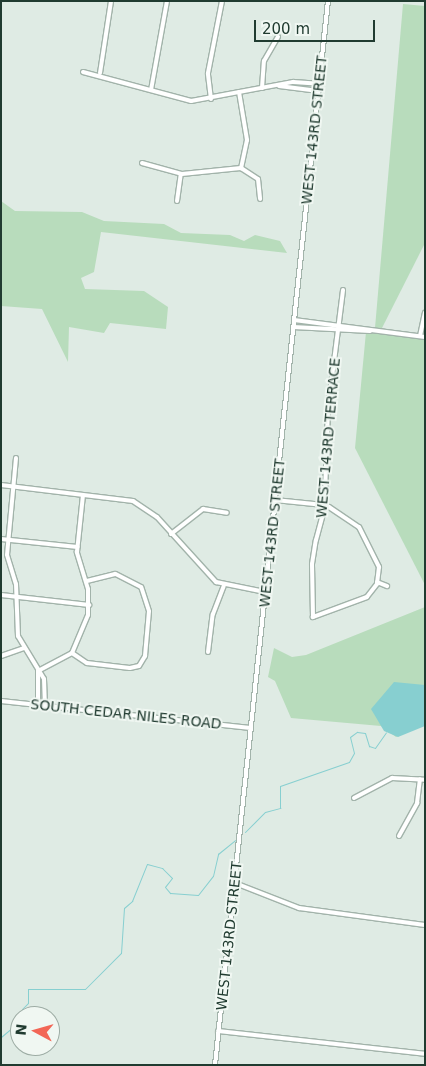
<!DOCTYPE html>
<html>
<head>
<meta charset="utf-8">
<style>
  body { margin:0 }
  #map { position:relative; width:426px; height:1066px; overflow:hidden; background:#dfebe4; font-family:"DejaVu Sans",sans-serif }
  div>[style] { position:absolute }
  [style*='--x'] { left:calc(var(--x)*1px); top:calc(var(--y)*1px); width:calc(var(--w)*1px); rotate:calc(var(--a)*1deg) }
  .green>* { inset:0; background:#b8dcbc }
  .water>* { inset:0; background:#87cfd0 }
  .stream>* { height:1px; margin:-0.5px; padding:0 0.5px; transform-origin:0.5px; border-radius:0.5px; background:#87cfd0 }
  .roads { filter:drop-shadow(1px 0 #a2b3aa) drop-shadow(-1px 0 #a2b3aa) drop-shadow(0 1px #a2b3aa) drop-shadow(0 -1px #a2b3aa) }
  .street>* { height:4px; margin:-2px; padding:0 2px; transform-origin:2px; border-radius:2px; background:#fff }
  span { translate:-50% -50%; white-space:nowrap; text-align:center; line-height:1.15; -webkit-text-stroke:4px #f0f7f2; paint-order:stroke }
  .street-label { font-size:14px; color:#203b30 }
  .frame { position:absolute; inset:0; border:2px solid #203b30; pointer-events:none }
  .north { position:absolute; left:10px; top:1006px; width:50px; height:50px; box-sizing:border-box; background:#f0f7f2; border:1px solid #9daca4; border-radius:50%; rotate:276deg; font-size:14px; font-weight:700; line-height:20px; text-align:center; color:#203b30 }
  .north::after { content:''; display:block; margin:auto; width:18px; height:22px; background:#f26656; clip-path:polygon(50% 0,100% 100%,50% 72%,0 100%) }
  .scale { position:absolute; left:254px; top:20px; width:121px; height:22px; box-sizing:border-box; border:2px solid #203b30; border-top:0; padding-left:6px; font-size:15px; line-height:18px; white-space:nowrap; color:#203b30; -webkit-text-stroke:4px #f0f7f2; paint-order:stroke }
</style>
</head>
<body>
<div id="map">
  <div class="green">
    <i style="clip-path:polygon(403px 4px,425px 6px,425px 243px,382px 328px,375px 328px)"></i>
    <i style="clip-path:polygon(1px 201px,15px 211px,82px 212px,104px 221px,164px 224px,181px 233px,230px 235px,244px 241px,255px 235px,280px 241px,287px 253px,101px 232px,94px 272px,81px 278px,85px 289px,144px 291px,168px 307px,166px 329px,110px 323px,104px 333px,69px 327px,68px 362px,42px 309px,1px 306px)"></i>
    <i style="clip-path:polygon(366px 332px,425px 337px,425px 585px,355px 448px)"></i>
    <i style="clip-path:polygon(425px 607px,425px 725px,396px 737px,381px 726px,291px 718px,275px 681px,268px 677px,274px 648px,292px 657px,306px 655px)"></i>
  </div>
  <div class="water">
    <i style="clip-path:polygon(394px 682px,425px 685px,425px 726px,398px 737px,384px 731px,371px 709px)"></i>
  </div>
  <div class="stream">
    <i style="--x:245;--y:832;--w:28;--a:-45"></i>
    <i style="--x:265;--y:812;--w:16;--a:-15"></i>
    <i style="--x:280;--y:808;--w:22;--a:-90"></i>
    <i style="--x:280;--y:786;--w:73;--a:-19.2"></i>
    <i style="--x:349;--y:762;--w:10;--a:-61"></i>
    <i style="--x:354;--y:753;--w:16;--a:-104"></i>
    <i style="--x:350;--y:737;--w:9;--a:-36"></i>
    <i style="--x:357;--y:732;--w:8;--a:7"></i>
    <i style="--x:365;--y:733;--w:14;--a:73"></i>
    <i style="--x:369;--y:746;--w:6;--a:18"></i>
    <i style="--x:375;--y:748;--w:19;--a:-55"></i>
    <i style="--x:24;--y:1016;--w:7;--a:-106"></i>
    <i style="--x:22;--y:1009;--w:8;--a:-45"></i>
    <i style="--x:28;--y:1003;--w:14;--a:-90"></i>
    <i style="--x:28;--y:989;--w:57;--a:0"></i>
    <i style="--x:85;--y:989;--w:51;--a:-45"></i>
    <i style="--x:121;--y:953;--w:45;--a:-86.2"></i>
    <i style="--x:124;--y:908;--w:11;--a:-41"></i>
    <i style="--x:132;--y:901;--w:40;--a:-68"></i>
    <i style="--x:147;--y:864;--w:16;--a:15"></i>
    <i style="--x:162;--y:868;--w:14;--a:45"></i>
    <i style="--x:172;--y:878;--w:11;--a:128"></i>
    <i style="--x:165;--y:887;--w:8;--a:50"></i>
    <i style="--x:170;--y:893;--w:28;--a:4"></i>
    <i style="--x:198;--y:895;--w:24;--a:-52"></i>
    <i style="--x:213;--y:876;--w:23;--a:-77"></i>
    <i style="--x:218;--y:854;--w:22;--a:-39"></i>
    <i style="--x:1;--y:1037;--w:25;--a:-40"></i>
  </div>
  <div class="roads">
    <div class="street">
      <i style="--x:83;--y:72;--w:112;--a:15"></i>
      <i style="--x:191;--y:101;--w:104;--a:-10.6"></i>
      <i style="--x:293;--y:82;--w:26;--a:4"></i>
      <i style="--x:100;--y:73;--w:73;--a:-81.3"></i>
      <i style="--x:279;--y:86;--w:40;--a:7.1"></i>
      <i style="--x:262;--y:88;--w:27;--a:-86"></i>
      <i style="--x:264;--y:61;--w:28;--a:-60"></i>
      <i style="--x:151;--y:90;--w:90;--a:-79.8"></i>
      <i style="--x:239;--y:92;--w:49;--a:80.5"></i>
      <i style="--x:247;--y:140;--w:29;--a:102"></i>
      <i style="--x:211;--y:99;--w:26;--a:-97"></i>
      <i style="--x:208;--y:73;--w:73;--a:-79"></i>
      <i style="--x:142;--y:163;--w:41;--a:15.4"></i>
      <i style="--x:182;--y:174;--w:59;--a:-5.8"></i>
      <i style="--x:241;--y:168;--w:20;--a:33"></i>
      <i style="--x:258;--y:179;--w:20;--a:84"></i>
      <i style="--x:177;--y:201;--w:27;--a:-82"></i>
      <i style="--x:294;--y:320;--w:132;--a:7.4"></i>
      <i style="--x:293;--y:327;--w:77;--a:3"></i>
      <i style="--x:420;--y:336;--w:24;--a:-78"></i>
      <i style="--x:16;--y:458;--w:97;--a:95.3"></i>
      <i style="--x:7;--y:555;--w:30;--a:73"></i>
      <i style="--x:16;--y:584;--w:52;--a:87.8"></i>
      <i style="--x:18;--y:636;--w:50;--a:58.8"></i>
      <i style="--x:44;--y:679;--w:26;--a:88"></i>
      <i style="--x:1;--y:485;--w:133;--a:6.9"></i>
      <i style="--x:133;--y:501;--w:29;--a:34"></i>
      <i style="--x:157;--y:517;--w:88;--a:47.8"></i>
      <i style="--x:216;--y:582;--w:50;--a:11.5"></i>
      <i style="--x:275;--y:500;--w:49;--a:5.8"></i>
      <i style="--x:324;--y:505;--w:5;--a:22"></i>
      <i style="--x:329;--y:507;--w:36;--a:34"></i>
      <i style="--x:359;--y:527;--w:45;--a:63.4"></i>
      <i style="--x:379;--y:567;--w:17;--a:97"></i>
      <i style="--x:377;--y:584;--w:16;--a:128"></i>
      <i style="--x:367;--y:597;--w:58;--a:159.7"></i>
      <i style="--x:313;--y:617;--w:53;--a:-91.1"></i>
      <i style="--x:312;--y:564;--w:24;--a:-81"></i>
      <i style="--x:316;--y:540;--w:28;--a:-75"></i>
      <i style="--x:323;--y:513;--w:8;--a:-83"></i>
      <i style="--x:324;--y:505;--w:11;--a:-85"></i>
      <i style="--x:325;--y:494;--w:85;--a:-88"></i>
      <i style="--x:328;--y:409;--w:120;--a:-82.8"></i>
      <i style="--x:171;--y:534;--w:41;--a:-38"></i>
      <i style="--x:203;--y:509;--w:24;--a:9"></i>
      <i style="--x:1;--y:539;--w:77;--a:5.9"></i>
      <i style="--x:377;--y:582;--w:11;--a:22"></i>
      <i style="--x:1;--y:595;--w:89;--a:6.5"></i>
      <i style="--x:208;--y:652;--w:38;--a:-83"></i>
      <i style="--x:213;--y:614;--w:30;--a:-69"></i>
      <i style="--x:72;--y:653;--w:18;--a:34"></i>
      <i style="--x:87;--y:663;--w:43;--a:6.6"></i>
      <i style="--x:130;--y:668;--w:9;--a:-13"></i>
      <i style="--x:139;--y:666;--w:12;--a:-59"></i>
      <i style="--x:145;--y:656;--w:45;--a:-84.9"></i>
      <i style="--x:149;--y:611;--w:25;--a:-108"></i>
      <i style="--x:141;--y:587;--w:29;--a:-153"></i>
      <i style="--x:115;--y:574;--w:30;--a:166"></i>
      <i style="--x:1;--y:656;--w:24;--a:-19"></i>
      <i style="--x:38;--y:671;--w:38;--a:-28"></i>
      <i style="--x:72;--y:653;--w:41;--a:-67.2"></i>
      <i style="--x:88;--y:615;--w:26;--a:-90"></i>
      <i style="--x:88;--y:589;--w:39;--a:-107"></i>
      <i style="--x:77;--y:552;--w:57;--a:-84"></i>
      <i style="--x:1;--y:701;--w:251;--a:6.2"></i>
      <i style="--x:38;--y:705;--w:34;--a:-90"></i>
      <i style="--x:354;--y:798;--w:43;--a:-27.8"></i>
      <i style="--x:392;--y:778;--w:33;--a:3"></i>
      <i style="--x:399;--y:836;--w:38;--a:-61"></i>
      <i style="--x:417;--y:803;--w:24;--a:-83"></i>
      <i style="--x:235;--y:883;--w:69;--a:21.3"></i>
      <i style="--x:299;--y:908;--w:127;--a:7.7"></i>
      <i style="--x:218;--y:1031;--w:208;--a:6.3"></i>
      <i style="--x:215;--y:1065;--w:1070;--a:-83.94"></i>
    </div>
  </div>
  <div class="street-label">
    <span style="left:314px;top:130px;rotate:-84deg">WEST 143RD STREET</span>
    <span style="left:328px;top:438px;rotate:-85deg">WEST 143RD TERRACE</span>
    <span style="left:272px;top:533px;rotate:-84deg">WEST 143RD STREET</span>
    <span style="left:126px;top:714px;rotate:6deg">SOUTH CEDAR NILES ROAD</span>
    <span style="left:229px;top:936px;rotate:-84deg">WEST 143RD STREET</span>
  </div>
  <div class="frame"></div>
  <div class="north">N</div>
  <div class="scale">200 m</div>
</div>
</body>
</html>
